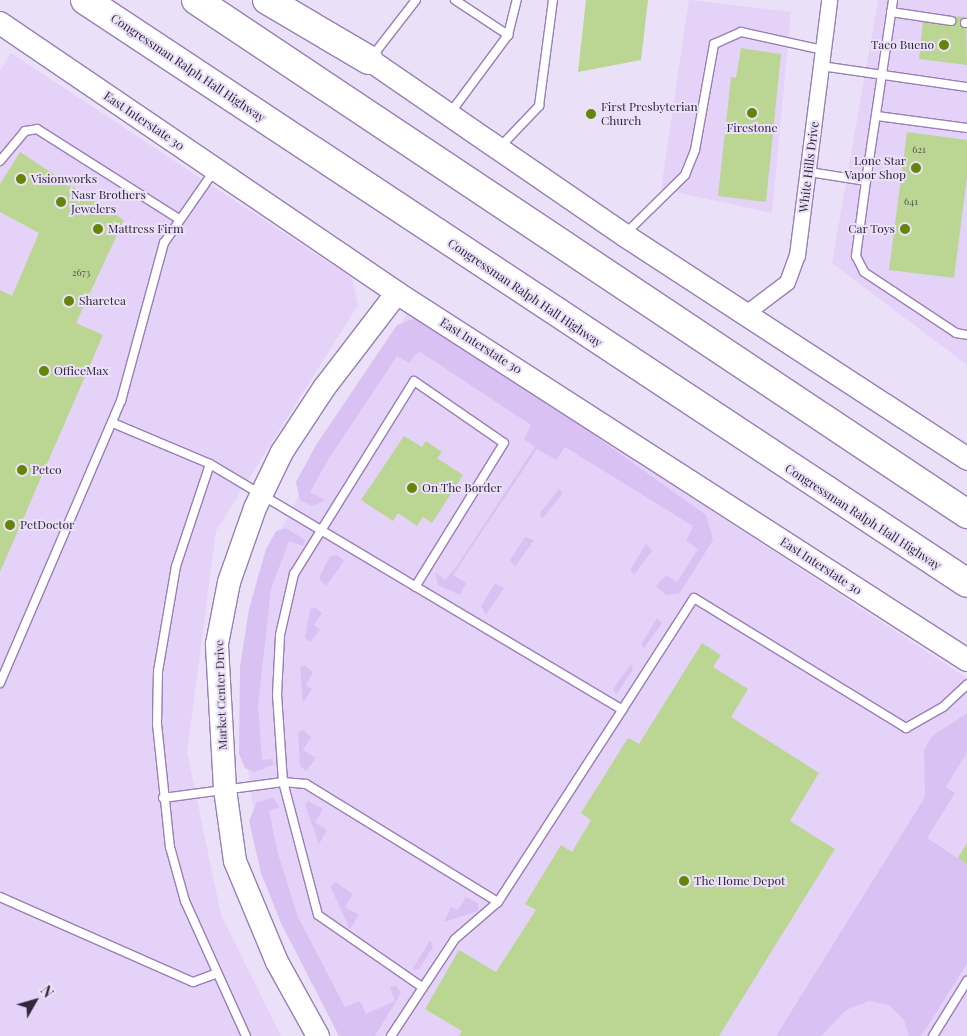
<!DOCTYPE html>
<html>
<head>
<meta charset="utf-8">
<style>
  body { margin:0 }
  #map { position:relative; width:967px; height:1036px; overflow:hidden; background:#eae0f7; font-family:"Playfair Display",serif }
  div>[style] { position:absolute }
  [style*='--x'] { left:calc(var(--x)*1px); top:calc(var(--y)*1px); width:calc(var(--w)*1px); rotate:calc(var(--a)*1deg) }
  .built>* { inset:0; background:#e4d2f9 }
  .green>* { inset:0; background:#d9c2f3 }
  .building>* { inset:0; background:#bbd693 }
  .roads { filter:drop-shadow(1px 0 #997fb4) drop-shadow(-1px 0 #997fb4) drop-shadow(0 1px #997fb4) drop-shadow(0 -1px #997fb4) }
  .lane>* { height:8px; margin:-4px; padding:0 4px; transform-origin:4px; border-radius:4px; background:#fff }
  .street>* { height:15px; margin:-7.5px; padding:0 7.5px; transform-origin:7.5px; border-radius:7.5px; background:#fff }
  .secondary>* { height:22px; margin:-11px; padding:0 11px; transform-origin:11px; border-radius:11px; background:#fff }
  .highway>* { height:28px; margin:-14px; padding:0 14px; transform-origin:14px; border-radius:14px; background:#fff }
  .dots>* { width:14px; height:14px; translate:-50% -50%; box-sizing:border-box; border:2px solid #eae0f7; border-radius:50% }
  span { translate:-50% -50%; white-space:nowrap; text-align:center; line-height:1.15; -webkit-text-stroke:4px #eae0f7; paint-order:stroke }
  .number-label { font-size:10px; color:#545352 }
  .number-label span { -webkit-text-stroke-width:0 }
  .poi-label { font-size:12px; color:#31273c }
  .right { translate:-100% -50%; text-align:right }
  .left { translate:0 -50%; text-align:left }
  .street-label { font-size:12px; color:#31273c }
  .north { position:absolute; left:10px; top:976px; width:50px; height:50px; -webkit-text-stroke:4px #eae0f7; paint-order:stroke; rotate:52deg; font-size:14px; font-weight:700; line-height:20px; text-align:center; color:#31273c }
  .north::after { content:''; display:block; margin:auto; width:18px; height:22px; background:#31273c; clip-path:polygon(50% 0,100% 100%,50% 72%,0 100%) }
</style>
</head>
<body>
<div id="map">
  <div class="built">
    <i style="clip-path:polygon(689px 0,791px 12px,772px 213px,661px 189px)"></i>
    <i style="clip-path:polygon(878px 0,967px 0,967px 365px,832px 263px)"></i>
    <i style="clip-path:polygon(11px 53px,352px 278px,358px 305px,216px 531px,187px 752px,221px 915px,281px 1036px,0 1036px,0 71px)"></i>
    <i style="clip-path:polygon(408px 312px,967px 678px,967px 1036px,340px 1036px,262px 873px,243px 732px,280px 531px,314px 467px)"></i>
  </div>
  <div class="green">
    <i style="clip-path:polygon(416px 318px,480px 354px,706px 515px,713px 540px,680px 593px,666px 595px,656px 586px,666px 575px,677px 582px,698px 549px,686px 541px,693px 526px,565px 447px,556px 460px,537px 449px,453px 575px,466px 583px,460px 595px,438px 585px,435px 572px,445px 580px,457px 566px,535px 447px,524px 439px,531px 425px,419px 351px,409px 363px,397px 356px,328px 460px,310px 492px,325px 500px,312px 506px,300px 500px,296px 482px,316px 445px,397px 325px)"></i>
    <i style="clip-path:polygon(559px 489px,563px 493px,542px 519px,540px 513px)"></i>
    <i style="clip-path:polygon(286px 528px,305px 540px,303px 546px,289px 541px,271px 589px,258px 705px,262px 760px,272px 759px,274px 764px,255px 772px,245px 768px,239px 754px,240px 667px,249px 609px,266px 549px,276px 531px)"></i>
    <i style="clip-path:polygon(525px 537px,534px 540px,515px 567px,510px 560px)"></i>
    <i style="clip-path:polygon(646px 544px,652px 551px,634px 575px,630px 570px)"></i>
    <i style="clip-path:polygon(337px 555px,344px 561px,326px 586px,319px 578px,330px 556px)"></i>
    <i style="clip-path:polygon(495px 583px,504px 588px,486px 615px,481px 606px)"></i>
    <i style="clip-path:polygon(315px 607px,322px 613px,314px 625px,320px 630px,310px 642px,305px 638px,310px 609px)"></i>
    <i style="clip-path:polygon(657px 618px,662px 623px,644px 648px,641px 645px)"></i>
    <i style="clip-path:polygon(631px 664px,633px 670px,616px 695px,613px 689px)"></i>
    <i style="clip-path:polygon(304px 665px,313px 672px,306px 685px,312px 689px,303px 703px,300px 667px)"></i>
    <i style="clip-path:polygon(967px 713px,967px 752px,946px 787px,955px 793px,927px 838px,967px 864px,967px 964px,921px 1036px,909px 1036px,904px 1020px,889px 1005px,869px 1001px,846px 1010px,821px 1036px,776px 1036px,925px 797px,924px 750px,931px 737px)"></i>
    <i style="clip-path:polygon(303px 730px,311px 737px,303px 750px,316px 758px,306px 771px,300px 766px,298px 733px)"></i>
    <i style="clip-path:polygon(273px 798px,280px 807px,269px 811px,278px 854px,298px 917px,345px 1007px,360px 1001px,366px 1014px,395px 1001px,390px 987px,396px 986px,401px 993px,375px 1036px,339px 1036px,281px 923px,261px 873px,249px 821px,257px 802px)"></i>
    <i style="clip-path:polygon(308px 801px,323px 809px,315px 822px,327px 830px,319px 844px,305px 805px)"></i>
    <i style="clip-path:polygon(336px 882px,353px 894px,345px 907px,359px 915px,350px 929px,330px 886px)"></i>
    <i style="clip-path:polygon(466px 897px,478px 903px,478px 911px,444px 922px,451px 907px,458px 910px)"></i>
    <i style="clip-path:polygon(430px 940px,433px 947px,419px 969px,412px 970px)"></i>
  </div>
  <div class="building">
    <i style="clip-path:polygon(586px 0,648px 0,641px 60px,578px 72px)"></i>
    <i style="clip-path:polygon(951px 16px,966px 17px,967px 65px,919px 59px,923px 21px,950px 24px)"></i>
    <i style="clip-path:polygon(741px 48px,781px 54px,766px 202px,718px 196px,731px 77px,736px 78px)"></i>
    <i style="clip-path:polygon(907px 132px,967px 140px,967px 177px,954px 278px,889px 270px)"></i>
    <i style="clip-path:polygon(20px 152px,124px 220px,76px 323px,103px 335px,0 572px,0 290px,12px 296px,39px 233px,0 212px,0 184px)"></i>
    <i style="clip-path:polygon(404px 436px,422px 447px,426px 441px,442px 452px,437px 458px,463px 475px,432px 523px,423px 517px,417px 526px,398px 513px,393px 521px,361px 500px)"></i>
    <i style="clip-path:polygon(702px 643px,721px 655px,713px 667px,748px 689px,731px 717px,819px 773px,790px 821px,835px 849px,719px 1036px,459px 1036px,462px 1031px,425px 1009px,459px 950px,496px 972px,536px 910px,525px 904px,561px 845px,572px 852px,591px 820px,581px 813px,628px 738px,639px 744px)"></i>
    <i style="clip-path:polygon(967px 843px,967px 864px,958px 858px)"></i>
  </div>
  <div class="roads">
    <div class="lane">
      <i style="--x:455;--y:0;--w:64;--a:33.4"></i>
      <i style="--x:891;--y:12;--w:61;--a:8.5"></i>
      <i style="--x:965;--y:23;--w:2;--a:0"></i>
      <i style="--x:371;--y:58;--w:73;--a:-52.2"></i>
      <i style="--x:821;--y:66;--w:148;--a:8.2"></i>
      <i style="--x:451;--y:112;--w:96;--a:-53.5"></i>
      <i style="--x:508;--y:35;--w:36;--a:-76"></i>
      <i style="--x:877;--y:116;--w:91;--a:7.6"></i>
      <i style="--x:500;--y:147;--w:57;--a:-46.4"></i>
      <i style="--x:539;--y:106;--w:107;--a:-82.5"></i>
      <i style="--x:0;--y:161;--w:39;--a:-50"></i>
      <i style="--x:25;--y:131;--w:12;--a:-9"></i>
      <i style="--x:37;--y:129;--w:166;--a:32.4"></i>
      <i style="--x:809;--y:172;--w:58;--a:9"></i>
      <i style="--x:866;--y:181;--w:183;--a:-81.5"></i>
      <i style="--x:866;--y:181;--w:76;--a:97.6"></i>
      <i style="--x:856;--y:256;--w:18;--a:63"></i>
      <i style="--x:864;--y:272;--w:110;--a:33.5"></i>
      <i style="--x:956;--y:333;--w:11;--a:10"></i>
      <i style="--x:626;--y:233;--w:83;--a:-44.5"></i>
      <i style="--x:685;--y:175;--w:27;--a:-68"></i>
      <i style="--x:695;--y:150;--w:108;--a:-79.8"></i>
      <i style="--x:714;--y:44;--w:30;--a:-24"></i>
      <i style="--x:741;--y:32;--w:84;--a:12.4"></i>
      <i style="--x:113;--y:423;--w:105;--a:22.9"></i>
      <i style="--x:210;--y:464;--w:480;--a:30.8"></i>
      <i style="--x:622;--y:710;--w:133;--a:-57.3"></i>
      <i style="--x:694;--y:598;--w:249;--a:31.5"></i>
      <i style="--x:906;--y:728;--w:43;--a:-29.6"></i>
      <i style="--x:943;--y:707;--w:33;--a:-43"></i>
      <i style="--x:210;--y:464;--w:108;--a:108.4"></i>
      <i style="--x:176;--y:566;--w:107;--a:99.7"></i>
      <i style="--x:158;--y:671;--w:53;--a:91.1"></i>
      <i style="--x:157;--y:724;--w:124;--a:84"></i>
      <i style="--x:170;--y:847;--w:56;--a:74.5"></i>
      <i style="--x:185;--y:901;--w:148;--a:65.7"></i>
      <i style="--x:0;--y:683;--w:307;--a:-66.8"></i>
      <i style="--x:121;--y:401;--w:164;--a:-74.8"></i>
      <i style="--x:164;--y:243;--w:88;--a:-55.2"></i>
      <i style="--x:163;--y:798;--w:121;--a:-7.6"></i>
      <i style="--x:283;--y:782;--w:87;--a:-93.9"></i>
      <i style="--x:277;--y:695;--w:60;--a:-87.1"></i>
      <i style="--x:280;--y:635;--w:63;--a:-77.1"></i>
      <i style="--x:294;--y:574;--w:227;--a:-58.1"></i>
      <i style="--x:414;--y:381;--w:109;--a:34.6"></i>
      <i style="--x:504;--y:443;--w:169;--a:121.7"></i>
      <i style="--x:0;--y:897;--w:211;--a:23.8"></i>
      <i style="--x:193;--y:982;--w:23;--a:-20"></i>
      <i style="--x:422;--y:987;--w:126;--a:-145.3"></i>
      <i style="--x:318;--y:915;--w:138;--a:-104.7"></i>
      <i style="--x:283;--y:782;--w:23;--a:5"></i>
      <i style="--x:306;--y:784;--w:225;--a:31.6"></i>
      <i style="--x:391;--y:1036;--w:116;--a:-56.6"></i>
      <i style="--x:455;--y:939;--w:57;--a:-40.7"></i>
      <i style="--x:498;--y:902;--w:229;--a:-57.1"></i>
      <i style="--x:933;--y:1036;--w:65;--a:-58.3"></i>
    </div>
    <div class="street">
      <i style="--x:746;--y:313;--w:51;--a:-37.1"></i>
      <i style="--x:787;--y:282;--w:29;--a:-70"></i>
      <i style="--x:797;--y:255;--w:257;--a:-82.8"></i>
    </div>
    <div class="secondary">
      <i style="--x:0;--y:23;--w:480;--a:34.2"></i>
      <i style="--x:397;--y:293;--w:678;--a:32.78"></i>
      <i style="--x:355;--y:50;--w:326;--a:34.5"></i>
      <i style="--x:624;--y:235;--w:410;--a:33.1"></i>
      <i style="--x:318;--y:1036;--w:85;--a:-119"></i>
      <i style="--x:277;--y:962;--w:109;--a:-112.6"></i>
      <i style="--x:235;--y:861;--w:73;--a:-97.9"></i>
      <i style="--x:225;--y:789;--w:145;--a:-93.2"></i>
      <i style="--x:217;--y:644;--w:63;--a:-79"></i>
      <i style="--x:229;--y:582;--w:78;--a:-70.6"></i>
      <i style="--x:255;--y:508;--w:62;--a:-64.3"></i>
      <i style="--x:282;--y:452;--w:77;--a:-56.7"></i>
      <i style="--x:324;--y:388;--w:120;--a:-52.5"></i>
    </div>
    <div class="highway">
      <i style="--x:85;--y:0;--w:1057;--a:33.46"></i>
      <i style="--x:196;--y:0;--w:927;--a:33.69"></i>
      <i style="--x:267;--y:0;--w:118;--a:30.5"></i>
    </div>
  </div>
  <div class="dots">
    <i style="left:944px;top:45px;background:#638607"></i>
    <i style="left:752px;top:113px;background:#638607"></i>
    <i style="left:591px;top:114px;background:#638607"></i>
    <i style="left:916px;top:168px;background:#638607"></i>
    <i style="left:21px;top:179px;background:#638607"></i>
    <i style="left:61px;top:202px;background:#638607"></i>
    <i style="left:98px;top:229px;background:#638607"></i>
    <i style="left:905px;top:229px;background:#638607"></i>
    <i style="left:69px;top:301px;background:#638607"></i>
    <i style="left:44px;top:371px;background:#638607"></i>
    <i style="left:22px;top:470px;background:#638607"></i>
    <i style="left:412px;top:488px;background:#638607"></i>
    <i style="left:10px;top:525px;background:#638607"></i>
    <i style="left:684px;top:881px;background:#638607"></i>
  </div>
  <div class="number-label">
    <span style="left:919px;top:150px">621</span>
    <span style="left:911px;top:202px">641</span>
    <span style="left:81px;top:273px">2673</span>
  </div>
  <div class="poi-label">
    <span class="right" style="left:934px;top:45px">Taco Bueno</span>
    <span class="left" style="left:601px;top:114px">First Presbyterian<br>Church</span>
    <span style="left:752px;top:128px">Firestone</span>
    <span class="right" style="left:906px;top:168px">Lone Star<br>Vapor Shop</span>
    <span class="left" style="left:31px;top:179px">Visionworks</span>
    <span class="left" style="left:71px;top:202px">Nasr Brothers<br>Jewelers</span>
    <span class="left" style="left:108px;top:229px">Mattress Firm</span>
    <span class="right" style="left:895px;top:229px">Car Toys</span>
    <span class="left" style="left:79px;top:301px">Sharetea</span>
    <span class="left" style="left:54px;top:371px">OfficeMax</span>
    <span class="left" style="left:32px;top:470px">Petco</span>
    <span class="left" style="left:422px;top:488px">On The Border</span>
    <span class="left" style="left:20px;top:525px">PetDoctor</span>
    <span class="left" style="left:694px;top:881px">The Home Depot</span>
  </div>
  <div class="street-label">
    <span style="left:188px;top:68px;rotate:34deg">Congressman Ralph Hall Highway</span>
    <span style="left:144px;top:121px;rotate:34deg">East Interstate 30</span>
    <span style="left:809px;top:167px;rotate:-83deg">White Hills Drive</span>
    <span style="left:525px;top:293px;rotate:34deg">Congressman Ralph Hall Highway</span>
    <span style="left:481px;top:346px;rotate:32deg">East Interstate 30</span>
    <span style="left:863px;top:517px;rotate:33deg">Congressman Ralph Hall Highway</span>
    <span style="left:821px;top:566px;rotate:33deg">East Interstate 30</span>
    <span style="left:221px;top:695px;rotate:-92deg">Market Center Drive</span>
  </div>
  <div class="north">N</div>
</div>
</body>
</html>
